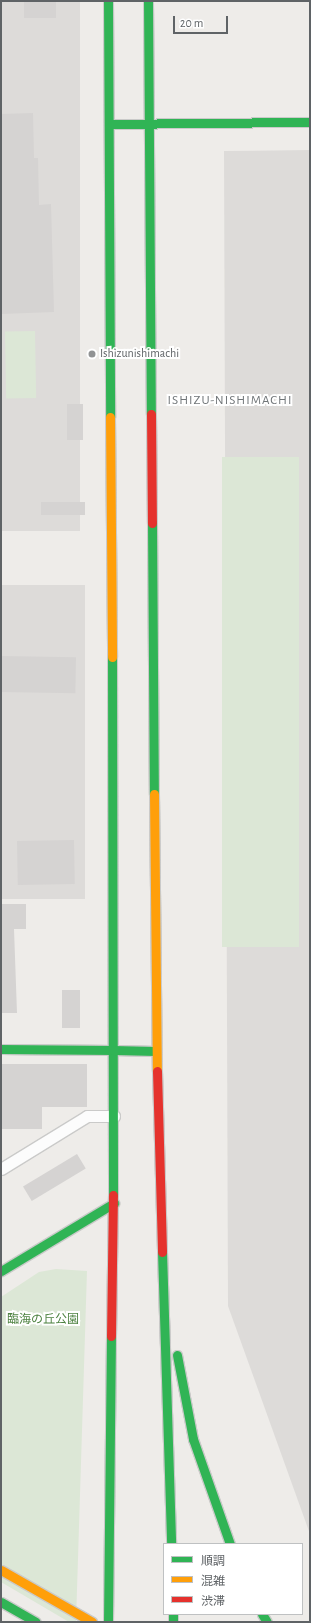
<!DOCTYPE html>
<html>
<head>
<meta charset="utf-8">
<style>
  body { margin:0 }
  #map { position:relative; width:311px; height:1623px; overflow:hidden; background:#eeece9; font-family:"Alegreya Sans","Noto Sans JP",sans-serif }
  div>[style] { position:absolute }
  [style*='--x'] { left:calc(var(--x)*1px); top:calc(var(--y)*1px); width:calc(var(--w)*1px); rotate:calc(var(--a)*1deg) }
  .industrial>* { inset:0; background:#dddbd9; transform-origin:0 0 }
  .green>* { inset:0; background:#dce7d6; transform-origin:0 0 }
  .building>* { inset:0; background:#d5d3d2; transform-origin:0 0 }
  .roads { filter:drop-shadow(1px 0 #cacac9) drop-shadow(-1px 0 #cacac9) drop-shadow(0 1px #cacac9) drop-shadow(0 -1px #cacac9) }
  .lane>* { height:11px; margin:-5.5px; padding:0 5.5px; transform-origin:5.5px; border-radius:5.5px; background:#fcfcfc }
  .fast>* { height:9px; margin:-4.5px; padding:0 4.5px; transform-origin:4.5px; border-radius:4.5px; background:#30b455 }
  .slow>* { height:9px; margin:-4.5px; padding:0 4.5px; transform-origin:4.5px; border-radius:4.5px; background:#ff9f0a }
  .jam>* { height:9px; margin:-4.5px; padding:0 4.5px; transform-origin:4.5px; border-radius:4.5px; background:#e5322d }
  .dots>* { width:11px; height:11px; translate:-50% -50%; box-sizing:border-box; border:2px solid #fff; border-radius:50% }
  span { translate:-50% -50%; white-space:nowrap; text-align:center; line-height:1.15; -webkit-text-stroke:4px #fff; paint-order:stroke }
  .poi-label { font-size:12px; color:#5f6366 }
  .left { translate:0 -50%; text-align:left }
  .park-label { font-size:12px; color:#4d8241 }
  .neighbourhood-label { font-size:13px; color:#707578; letter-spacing:1px }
  .frame { position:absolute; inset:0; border:2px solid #5f6366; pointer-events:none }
  .legend { position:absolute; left:163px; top:1543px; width:140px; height:72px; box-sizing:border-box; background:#fff; border:1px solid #bfc1c2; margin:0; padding:5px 7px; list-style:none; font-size:12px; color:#5f6366 }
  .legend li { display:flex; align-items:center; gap:8px; height:20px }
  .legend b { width:20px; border:1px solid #bfc1c2 }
  .scale { position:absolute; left:173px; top:16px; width:55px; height:18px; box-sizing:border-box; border:2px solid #5f6366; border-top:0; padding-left:5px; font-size:12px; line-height:14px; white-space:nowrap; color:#5f6366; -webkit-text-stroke:3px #fff; paint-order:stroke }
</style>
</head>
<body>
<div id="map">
  <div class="industrial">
    <i style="left:1px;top:1px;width:79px;height:530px"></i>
    <i style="clip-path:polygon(310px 150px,310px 1534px,228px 1306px,224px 151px)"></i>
    <i style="left:1px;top:585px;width:84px;height:314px"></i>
  </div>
  <div class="green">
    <i style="left:35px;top:331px;width:67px;height:30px;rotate:89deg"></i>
    <i style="left:299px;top:457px;width:490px;height:77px;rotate:90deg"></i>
    <i style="clip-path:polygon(56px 1269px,87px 1271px,76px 1622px,69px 1622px,1px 1582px,1px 1297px,39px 1272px)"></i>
  </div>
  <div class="building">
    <i style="left:24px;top:1px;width:32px;height:17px"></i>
    <i style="clip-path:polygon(33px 113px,34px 158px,38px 158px,39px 205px,51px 204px,54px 312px,1px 314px,1px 114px)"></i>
    <i style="left:67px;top:404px;width:16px;height:36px"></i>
    <i style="left:85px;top:502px;width:13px;height:44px;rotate:90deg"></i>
    <i style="left:1px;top:656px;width:75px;height:36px;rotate:1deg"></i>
    <i style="left:74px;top:840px;width:44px;height:57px;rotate:89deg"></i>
    <i style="clip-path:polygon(1px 904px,26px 904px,26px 929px,14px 929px,17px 1013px,1px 1013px)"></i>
    <i style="left:80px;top:990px;width:38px;height:18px;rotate:90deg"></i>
    <i style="clip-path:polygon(1px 1064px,87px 1064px,87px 1107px,42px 1107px,42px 1129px,1px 1129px)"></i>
    <i style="left:77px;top:1154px;width:17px;height:63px;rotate:59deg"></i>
  </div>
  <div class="roads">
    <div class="lane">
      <i style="--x:1;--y:1169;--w:101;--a:-31.6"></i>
      <i style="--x:87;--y:1116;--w:27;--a:0"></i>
    </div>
    <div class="fast">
      <i style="--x:108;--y:1;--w:416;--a:89.7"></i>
      <i style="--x:148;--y:1;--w:413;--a:89.6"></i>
      <i style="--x:109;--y:124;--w:201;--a:-0.6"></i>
      <i style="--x:152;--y:523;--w:271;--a:89.6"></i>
      <i style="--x:112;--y:657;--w:538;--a:89.89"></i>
      <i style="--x:1;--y:1049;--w:112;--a:0.5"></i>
      <i style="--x:113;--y:1050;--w:43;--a:1.3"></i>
      <i style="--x:162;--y:1252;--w:292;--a:88.2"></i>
      <i style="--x:1;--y:1271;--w:132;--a:-31"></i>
      <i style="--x:177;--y:1355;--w:86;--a:79.2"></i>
      <i style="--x:193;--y:1439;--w:111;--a:70.6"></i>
      <i style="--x:1;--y:1602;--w:40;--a:29.7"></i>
      <i style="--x:173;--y:1614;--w:8;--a:90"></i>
      <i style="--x:262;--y:1614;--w:9;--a:58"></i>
      <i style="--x:108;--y:1622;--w:286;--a:-89.4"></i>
    </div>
    <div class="slow">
      <i style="--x:110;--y:417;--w:240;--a:89.5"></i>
      <i style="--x:154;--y:794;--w:277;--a:89.4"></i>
      <i style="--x:1;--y:1570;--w:105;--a:29.7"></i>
    </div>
    <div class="jam">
      <i style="--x:151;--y:414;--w:109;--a:89.5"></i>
      <i style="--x:157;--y:1071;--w:181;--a:88.4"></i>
      <i style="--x:111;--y:1336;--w:141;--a:-89.2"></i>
    </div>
  </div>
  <div class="dots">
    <i style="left:92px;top:354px;background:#919394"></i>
  </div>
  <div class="poi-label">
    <span class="left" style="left:100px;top:354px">Ishizunishimachi</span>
  </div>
  <div class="park-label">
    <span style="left:43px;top:1320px">臨海の丘公園</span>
  </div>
  <div class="neighbourhood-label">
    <span style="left:230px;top:401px">ISHIZU-NISHIMACHI</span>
  </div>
  <div class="frame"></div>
  <ul class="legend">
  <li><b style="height:5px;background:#30b455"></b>順調</li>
  <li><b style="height:5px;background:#ff9f0a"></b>混雑</li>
  <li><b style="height:5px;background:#e5322d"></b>渋滞</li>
  </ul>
  <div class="scale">20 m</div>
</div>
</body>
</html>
